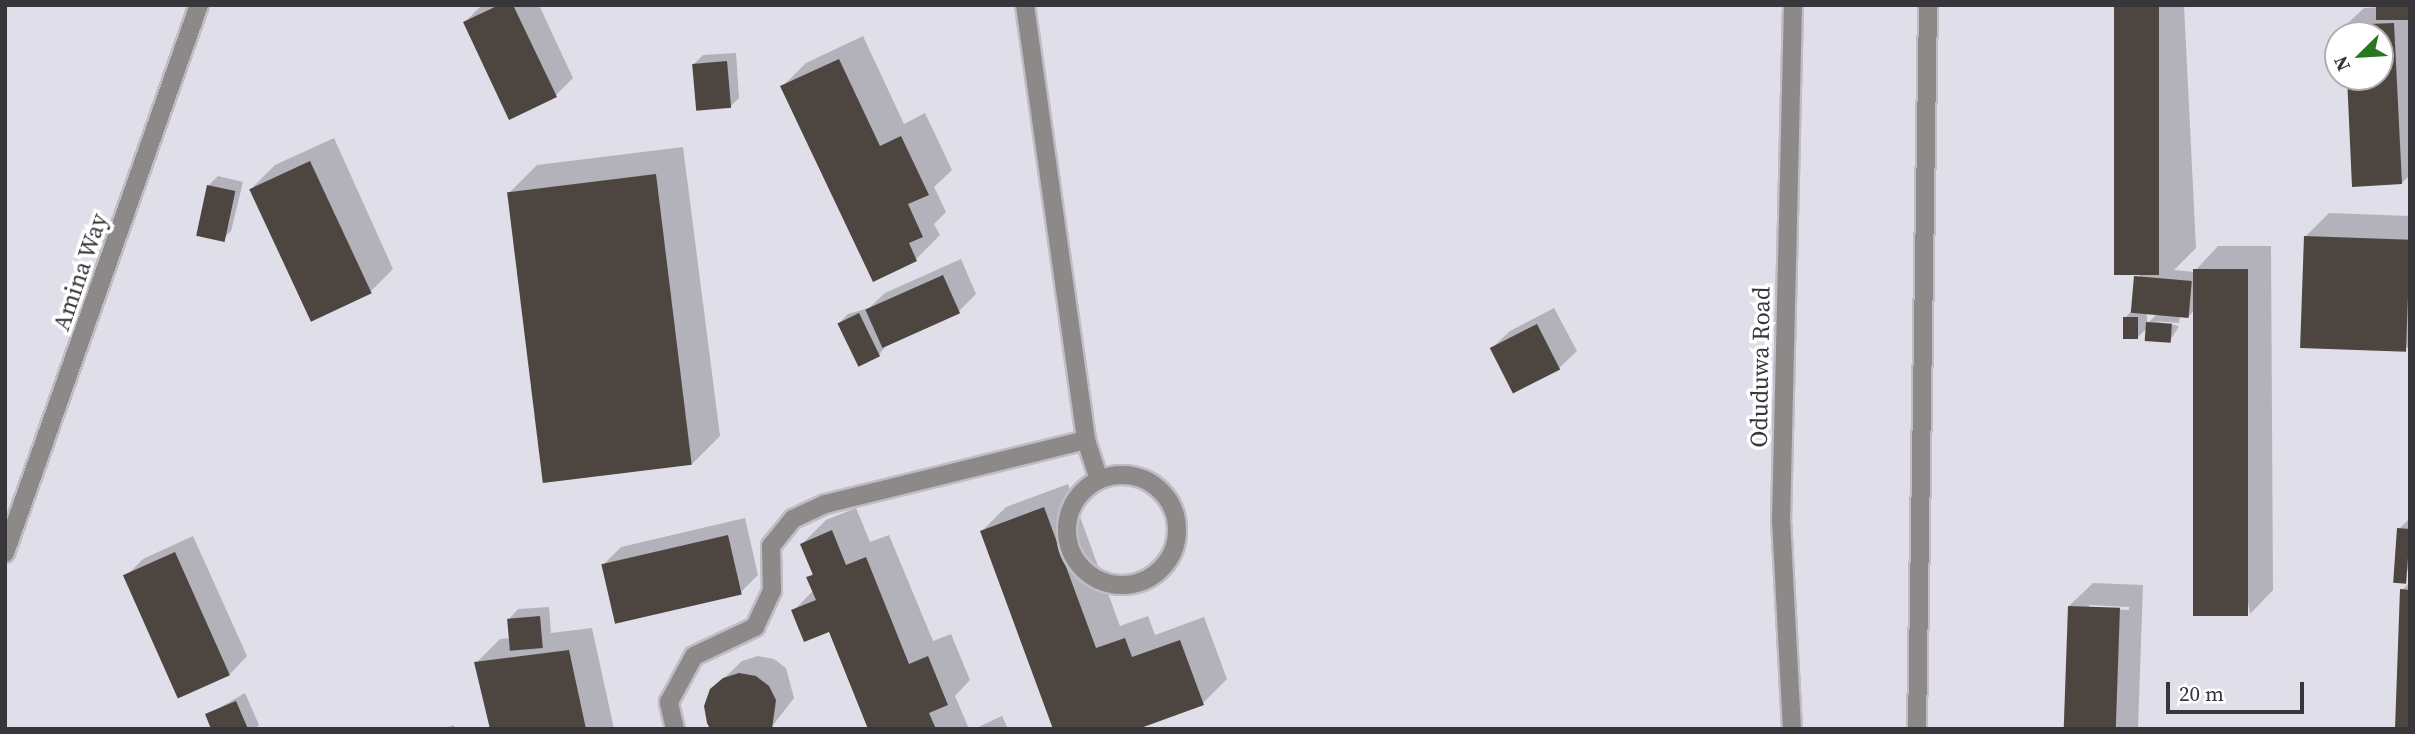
<!DOCTYPE html>
<html>
<head>
<meta charset="utf-8">
<style>
  body { margin:0 }
  #map { position:relative; width:2415px; height:734px; overflow:hidden; background:#e0dfe9; font-family:"Source Serif 4",serif }
  div>[style] { position:absolute }
  [style*='--x'] { left:calc(var(--x)*1px); top:calc(var(--y)*1px); width:calc(var(--w)*1px); rotate:calc(var(--a)*1deg) }
  .shadow>* { inset:0; background:#0003 }
  .building>* { inset:0; background:#4d4640; transform-origin:0 0 }
  .roads { filter:drop-shadow(2px 0 #bebdc6) drop-shadow(-2px 0 #bebdc6) drop-shadow(0 2px #bebdc6) drop-shadow(0 -2px #bebdc6) }
  .minor>* { height:18px; margin:-9px; padding:0 9px; transform-origin:9px; border-radius:9px; background:#8e8989 }
  .minor>.ring { margin:-9px; padding:0; box-sizing:content-box; background:none; border:18px solid #8e8989; border-radius:50% }
  span { translate:-50% -50%; white-space:nowrap; text-align:center; line-height:1.15; -webkit-text-stroke:7px #fff; paint-order:stroke }
  .street-label { font-size:24px; color:#37373b }
  .frame { position:absolute; inset:0; border:7px solid #37373b; pointer-events:none }
  .north { position:absolute; left:2324px; top:21px; width:70px; height:70px; box-sizing:border-box; background:#fff; border:2px solid #afafb1; border-radius:50%; rotate:246deg; font-size:19px; font-weight:700; line-height:28px; text-align:center; color:#37373b }
  .north::after { content:''; display:block; margin:auto; width:24px; height:32px; background:#29771f; clip-path:polygon(50% 0,100% 100%,50% 72%,0 100%) }
  .scale { position:absolute; left:2166px; top:682px; width:138px; height:32px; box-sizing:border-box; border:4px solid #37373b; border-top:0; padding-left:9px; font-size:21px; line-height:24px; white-space:nowrap; color:#37373b; -webkit-text-stroke:5px #fff; paint-order:stroke }
</style>
</head>
<body>
<div id="map">
  <div class="shadow">
    <i style="clip-path:polygon(482px 5px,539px 5px,573px 78px,556px 95px,465px 22px)"></i>
    <i style="clip-path:polygon(evenodd,2116px 5px,2184px 5px,2196px 248px,2174px 270px,2194px 272px,2218px 246px,2271px 246px,2273px 590px,2250px 614px,2195px 310px,2189px 316px,2180px 315px,2179px 323px,2154px 321px,2179px 326px,2170px 341px,2148px 327px,2138px 337px,2125px 318px,2133px 309px,2140px 273px,2116px 5px,2147px 312px,2158px 313px,2147px 324px,2147px 312px)"></i>
    <i style="clip-path:polygon(2410px 5px,2410px 175px,2402px 183px,2349px 77px,2380px 77px,2380px 35px,2347px 35px,2346px 25px,2364px 8px)"></i>
    <i style="clip-path:polygon(863px 36px,904px 124px,925px 113px,952px 170px,934px 187px,946px 212px,934px 224px,940px 235px,916px 259px,782px 87px,806px 63px)"></i>
    <i style="clip-path:polygon(736px 53px,739px 98px,730px 107px,694px 64px,703px 55px)"></i>
    <i style="clip-path:polygon(334px 138px,393px 269px,370px 292px,251px 189px,275px 165px)"></i>
    <i style="clip-path:polygon(683px 147px,720px 436px,692px 464px,509px 193px,537px 165px)"></i>
    <i style="clip-path:polygon(218px 176px,243px 182px,231px 231px,222px 240px,209px 185px)"></i>
    <i style="clip-path:polygon(2329px 213px,2410px 216px,2410px 351px,2306px 236px)"></i>
    <i style="clip-path:polygon(961px 259px,976px 294px,959px 311px,887px 344px,879px 355px,839px 323px,848px 314px,869px 308px,885px 293px)"></i>
    <i style="clip-path:polygon(1554px 308px,1577px 351px,1559px 368px,1515px 391px,1492px 348px,1510px 331px)"></i>
    <i style="clip-path:polygon(1068px 484px,1120px 626px,1148px 616px,1155px 635px,1204px 617px,1227px 679px,1203px 703px,1133px 729px,982px 531px,1006px 507px)"></i>
    <i style="clip-path:polygon(856px 508px,870px 542px,889px 535px,933px 641px,951px 634px,970px 680px,955px 696px,969px 729px,870px 729px,830px 630px,793px 611px,814px 590px,808px 577px,814px 572px,802px 544px,826px 520px)"></i>
    <i style="clip-path:polygon(745px 518px,758px 575px,741px 592px,603px 565px,621px 547px)"></i>
    <i style="clip-path:polygon(2410px 518px,2410px 582px,2399px 529px)"></i>
    <i style="clip-path:polygon(193px 536px,247px 656px,230px 674px,125px 577px,143px 559px)"></i>
    <i style="clip-path:polygon(2410px 582px,2410px 729px,2402px 590px)"></i>
    <i style="clip-path:polygon(evenodd,2093px 583px,2143px 585px,2138px 729px,2064px 729px,2069px 606px,2093px 583px,2089px 605px,2129px 607px,2129px 610px,2089px 608px,2089px 605px)"></i>
    <i style="clip-path:polygon(549px 607px,551px 633px,592px 628px,614px 729px,490px 729px,476px 663px,500px 639px,510px 638px,509px 619px,518px 609px)"></i>
    <i style="clip-path:polygon(758px 656px,774px 659px,786px 668px,794px 698px,770px 729px,712px 690px,742px 661px)"></i>
    <i style="clip-path:polygon(245px 693px,259px 725px,255px 729px,213px 729px,207px 715px)"></i>
    <i style="clip-path:polygon(1002px 716px,1008px 729px,974px 729px)"></i>
    <i style="clip-path:polygon(454px 725px,455px 729px,442px 729px)"></i>
  </div>
  <div class="building">
    <i style="clip-path:polygon(499px 5px,513px 5px,557px 97px,509px 120px,463px 22px)"></i>
    <i style="left:2114px;top:5px;width:45px;height:270px"></i>
    <i style="left:2376px;top:5px;width:34px;height:15px"></i>
    <i style="clip-path:polygon(2394px 23px,2402px 184px,2352px 187px,2347px 77px,2380px 77px,2380px 35px,2345px 35px,2345px 25px)"></i>
    <i style="clip-path:polygon(839px 59px,880px 146px,901px 136px,929px 195px,908px 204px,923px 237px,909px 243px,917px 261px,873px 282px,780px 86px)"></i>
    <i style="left:727px;top:61px;width:47px;height:35px;rotate:85deg"></i>
    <i style="left:310px;top:161px;width:146px;height:67px;rotate:65deg"></i>
    <i style="left:656px;top:174px;width:293px;height:150px;rotate:83deg"></i>
    <i style="left:207px;top:185px;width:29px;height:52px;rotate:12deg"></i>
    <i style="left:2304px;top:236px;width:106px;height:112px;rotate:2deg"></i>
    <i style="left:2193px;top:269px;width:55px;height:347px"></i>
    <i style="left:943px;top:275px;width:42px;height:85px;rotate:66deg"></i>
    <i style="left:2134px;top:276px;width:58px;height:37px;rotate:5deg"></i>
    <i style="left:859px;top:313px;width:48px;height:24px;rotate:64deg"></i>
    <i style="left:2123px;top:317px;width:15px;height:22px"></i>
    <i style="left:2146px;top:322px;width:26px;height:19px;rotate:4deg"></i>
    <i style="left:1537px;top:324px;width:51px;height:53px;rotate:63deg"></i>
    <i style="clip-path:polygon(1044px 507px,1096px 648px,1125px 638px,1132px 657px,1180px 640px,1204px 705px,1138px 729px,1053px 729px,980px 531px)"></i>
    <i style="left:2397px;top:528px;width:13px;height:55px;rotate:4deg"></i>
    <i style="clip-path:polygon(832px 530px,846px 565px,866px 557px,909px 664px,928px 656px,948px 705px,929px 713px,936px 729px,868px 729px,829px 632px,804px 642px,791px 610px,816px 600px,806px 577px,813px 575px,800px 544px)"></i>
    <i style="left:728px;top:535px;width:61px;height:130px;rotate:77deg"></i>
    <i style="left:175px;top:552px;width:135px;height:57px;rotate:66deg"></i>
    <i style="clip-path:polygon(2400px 589px,2410px 590px,2410px 729px,2395px 729px)"></i>
    <i style="left:2068px;top:606px;width:52px;height:123px;rotate:2deg"></i>
    <i style="left:540px;top:616px;width:32px;height:33px;rotate:85deg"></i>
    <i style="clip-path:polygon(569px 650px,586px 729px,490px 729px,474px 662px)"></i>
    <i style="clip-path:polygon(739px 673px,756px 676px,769px 686px,776px 700px,772px 729px,710px 729px,707px 723px,704px 706px,710px 689px,723px 678px)"></i>
    <i style="clip-path:polygon(236px 701px,248px 729px,211px 729px,205px 714px)"></i>
  </div>
  <div class="roads">
    <div class="minor">
      <i style="--x:1025;--y:5;--w:439;--a:82"></i>
      <i style="--x:1086;--y:440;--w:40;--a:72"></i>
      <i class="ring" style="left:1067px;top:475px;width:92px;height:92px"></i>
      <i style="--x:5;--y:553;--w:581;--a:-70.51"></i>
      <i style="--x:675;--y:729;--w:28;--a:-103"></i>
      <i style="--x:669;--y:702;--w:52;--a:-61.5"></i>
      <i style="--x:694;--y:656;--w:68;--a:-25.4"></i>
      <i style="--x:755;--y:627;--w:40;--a:-65"></i>
      <i style="--x:772;--y:591;--w:45;--a:-91.3"></i>
      <i style="--x:771;--y:546;--w:35;--a:-51"></i>
      <i style="--x:793;--y:519;--w:35;--a:-25"></i>
      <i style="--x:825;--y:504;--w:269;--a:-13.8"></i>
      <i style="--x:1792;--y:729;--w:208;--a:-93"></i>
      <i style="--x:1781;--y:521;--w:516;--a:-88.67"></i>
      <i style="--x:1917;--y:729;--w:724;--a:-89.13"></i>
    </div>
  </div>
  <div class="street-label">
    <span style="left:80px;top:272px;rotate:-71deg">Amina Way</span>
    <span style="left:1760px;top:367px;rotate:-89deg">Oduduwa Road</span>
  </div>
  <div class="frame"></div>
  <div class="north">N</div>
  <div class="scale">20 m</div>
</div>
</body>
</html>
